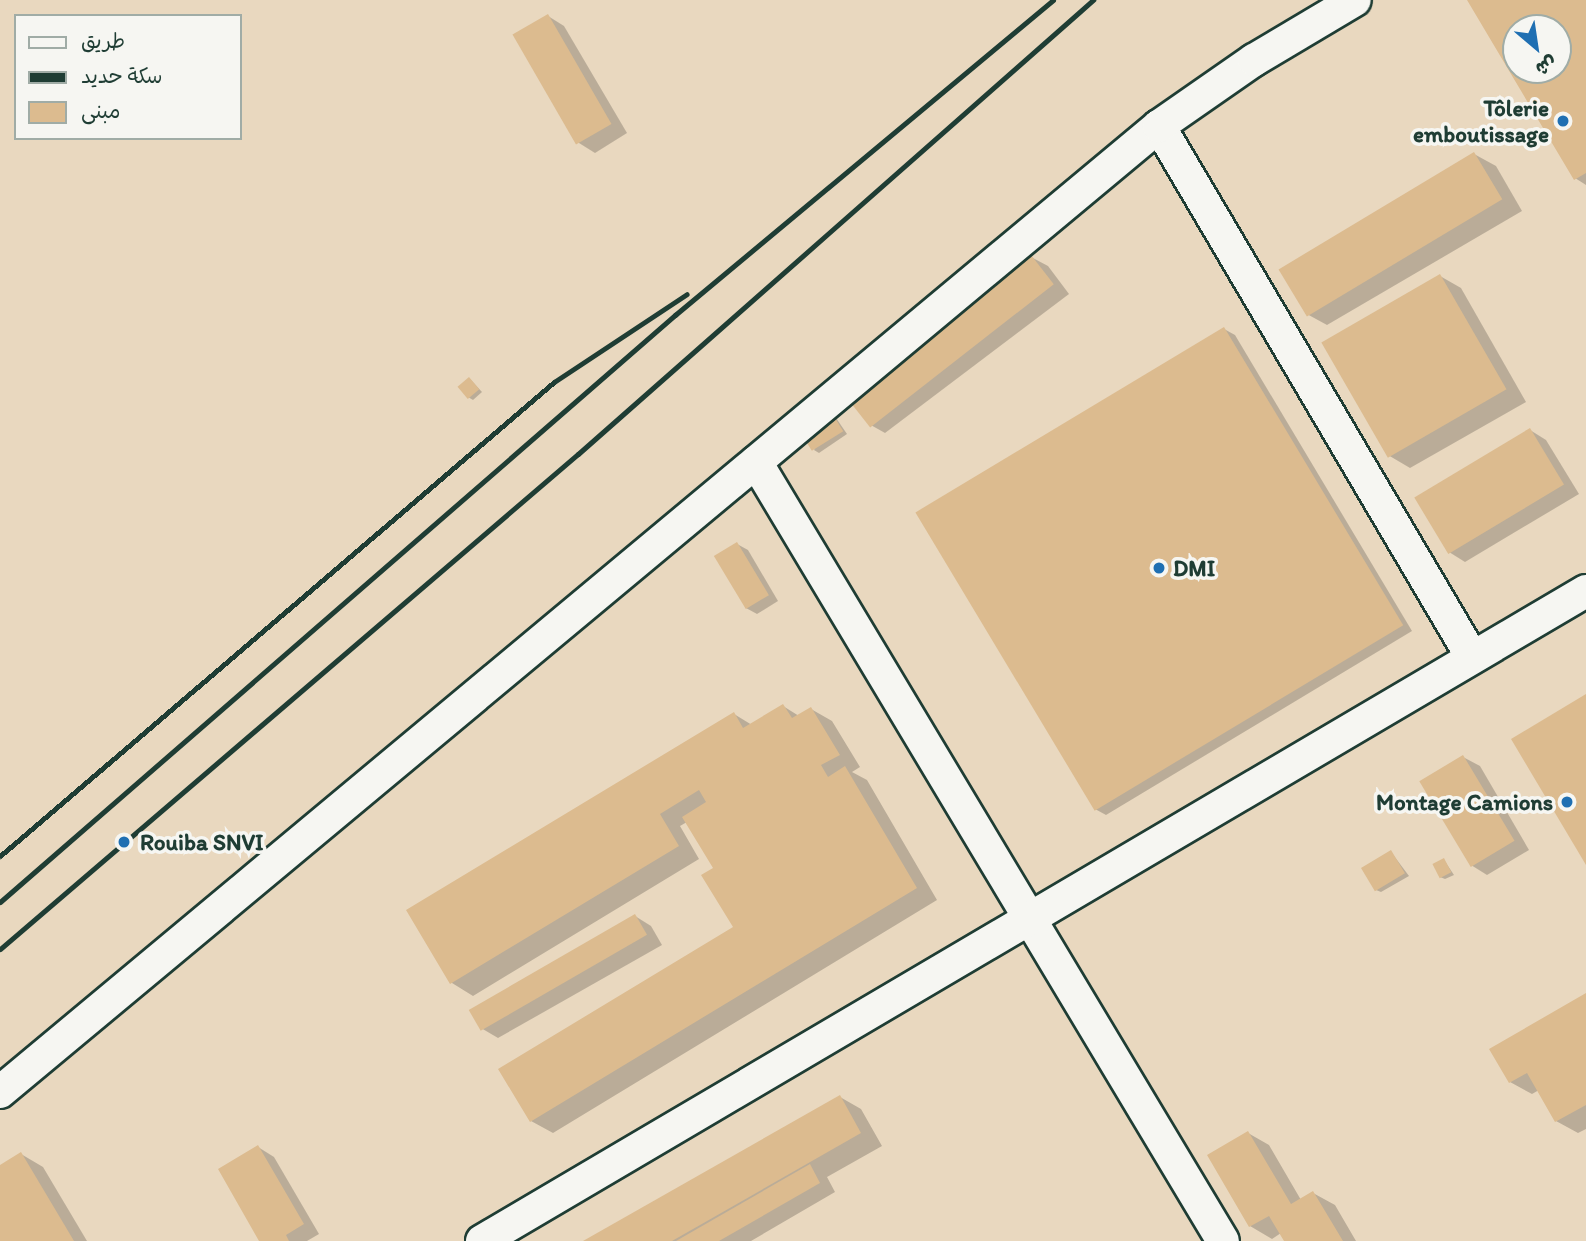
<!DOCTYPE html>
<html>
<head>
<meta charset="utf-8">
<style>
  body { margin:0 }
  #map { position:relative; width:1586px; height:1241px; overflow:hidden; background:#eee4d4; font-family:Itim,"Playpen Sans Arabic",sans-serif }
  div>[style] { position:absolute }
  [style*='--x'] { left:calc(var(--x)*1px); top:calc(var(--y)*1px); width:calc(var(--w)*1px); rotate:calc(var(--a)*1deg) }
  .built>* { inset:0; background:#e9d8bf }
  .shadow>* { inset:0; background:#0003 }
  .building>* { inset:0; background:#dcbb8f; transform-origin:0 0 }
  .roads { filter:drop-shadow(2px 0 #1f3d34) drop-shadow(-2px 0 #1f3d34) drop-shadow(0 2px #1f3d34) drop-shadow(0 -2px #1f3d34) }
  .minor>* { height:32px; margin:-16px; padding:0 16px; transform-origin:16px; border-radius:16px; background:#f6f6f2 }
  .rail>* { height:5px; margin:-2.5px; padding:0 2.5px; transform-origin:2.5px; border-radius:2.5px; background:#1f3d34 }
  .dots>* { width:19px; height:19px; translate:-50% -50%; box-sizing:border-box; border:4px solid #f6f6f2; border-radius:50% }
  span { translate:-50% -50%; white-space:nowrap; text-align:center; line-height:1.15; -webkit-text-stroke:7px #f6f6f2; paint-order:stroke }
  .poi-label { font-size:23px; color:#1f3d34; font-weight:700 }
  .right { translate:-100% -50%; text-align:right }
  .left { translate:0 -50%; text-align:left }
  .legend { position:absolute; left:14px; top:14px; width:228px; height:126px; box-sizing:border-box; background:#f6f6f2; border:2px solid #a0aca6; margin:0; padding:9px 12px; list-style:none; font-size:21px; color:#1f3d34 }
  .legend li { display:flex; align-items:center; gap:14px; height:35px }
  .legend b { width:35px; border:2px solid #a0aca6 }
  .north { position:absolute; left:1502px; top:14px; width:70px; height:70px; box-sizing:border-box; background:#f6f6f2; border:2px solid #a0aca6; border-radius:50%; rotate:151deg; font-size:19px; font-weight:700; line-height:28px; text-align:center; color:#1f3d34 }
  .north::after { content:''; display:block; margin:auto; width:24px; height:32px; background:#1f6fb2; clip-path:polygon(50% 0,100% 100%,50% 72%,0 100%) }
</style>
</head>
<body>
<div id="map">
  <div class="built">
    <i style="clip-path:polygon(evenodd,0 0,1586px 0,1586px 1241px,0 1241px,0 0,16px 16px,240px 16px,240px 138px,16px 138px,16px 16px,0 0,1516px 28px,1558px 28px,1558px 70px,1516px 70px,1516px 28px)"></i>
  </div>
  <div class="shadow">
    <i style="clip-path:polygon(evenodd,1469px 0,1586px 0,1586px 185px,1575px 178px,1469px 0,1516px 28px,1558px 28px,1558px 70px,1516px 70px,1516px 28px)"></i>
    <i style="clip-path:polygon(548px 16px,564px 26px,627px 133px,595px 153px,579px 143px)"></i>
    <i style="clip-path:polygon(1474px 154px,1496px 166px,1522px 211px,1327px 325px,1305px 313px)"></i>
    <i style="clip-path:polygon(1031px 257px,1048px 266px,1069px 294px,885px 433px,869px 424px)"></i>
    <i style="clip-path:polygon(1440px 276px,1461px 288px,1526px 402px,1410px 468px,1388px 455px)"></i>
    <i style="clip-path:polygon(1224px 329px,1235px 335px,1412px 631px,1106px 815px,1095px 809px)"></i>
    <i style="clip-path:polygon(470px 379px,482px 392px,473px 400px,468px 397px)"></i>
    <i style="clip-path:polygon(834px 415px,847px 434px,819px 453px,814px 450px)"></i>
    <i style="clip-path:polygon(1530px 430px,1546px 440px,1579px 494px,1465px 562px,1449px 552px)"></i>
    <i style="clip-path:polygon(737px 544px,748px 550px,778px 601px,757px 614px,746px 608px)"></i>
    <i style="clip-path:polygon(783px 706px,799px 716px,811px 709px,832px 721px,860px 767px,852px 772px,867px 780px,937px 900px,553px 1133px,531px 1121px,735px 927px,715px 868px,687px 822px,680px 826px,699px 859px,473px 996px,452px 983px,408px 911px,734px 714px,752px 725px)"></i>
    <i style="clip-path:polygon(1463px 757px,1480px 766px,1529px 850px,1487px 875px,1471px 865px)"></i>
    <i style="clip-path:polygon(1391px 852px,1409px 876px,1381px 892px,1376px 890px)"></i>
    <i style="clip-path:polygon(1444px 860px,1454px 875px,1445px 879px,1440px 877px)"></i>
    <i style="clip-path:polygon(635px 916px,651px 926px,662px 945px,498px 1038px,481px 1028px)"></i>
    <i style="clip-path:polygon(1586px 995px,1586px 1129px,1578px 1133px,1556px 1121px,1539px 1090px,1532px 1094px,1510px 1082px)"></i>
    <i style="clip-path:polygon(840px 1097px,861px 1109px,882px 1146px,827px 1177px,835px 1192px,751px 1241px,586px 1241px)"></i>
    <i style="clip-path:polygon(1248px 1133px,1269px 1145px,1301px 1200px,1313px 1193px,1335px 1205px,1356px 1241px,1286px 1241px,1281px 1233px,1272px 1239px,1250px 1226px)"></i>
    <i style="clip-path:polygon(258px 1147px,274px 1157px,319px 1234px,307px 1241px,261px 1241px)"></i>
    <i style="clip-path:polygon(21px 1154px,43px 1167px,87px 1241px,0 1241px,0 1167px)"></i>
  </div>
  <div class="building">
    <i style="clip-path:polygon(evenodd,1467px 0,1586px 0,1586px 173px,1574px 180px,1467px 0,1516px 28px,1558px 28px,1558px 70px,1516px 70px,1516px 28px)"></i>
    <i style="left:548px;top:14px;width:127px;height:41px;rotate:60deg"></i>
    <i style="left:1474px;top:152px;width:55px;height:228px;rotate:59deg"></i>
    <i style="left:1031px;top:255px;width:37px;height:233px;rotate:52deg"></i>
    <i style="left:1440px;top:274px;width:133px;height:137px;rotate:60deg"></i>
    <i style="left:1224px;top:327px;width:348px;height:360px;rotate:59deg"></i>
    <i style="left:469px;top:377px;width:16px;height:15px;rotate:50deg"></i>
    <i style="left:830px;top:410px;width:25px;height:37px;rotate:58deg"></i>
    <i style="left:1530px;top:428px;width:66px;height:135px;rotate:59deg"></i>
    <i style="left:737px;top:542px;width:62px;height:27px;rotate:59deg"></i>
    <i style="clip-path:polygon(1586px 694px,1586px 865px,1511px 739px)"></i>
    <i style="clip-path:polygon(783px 704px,792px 718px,811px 707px,840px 755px,821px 765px,828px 777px,845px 766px,917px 888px,530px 1122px,498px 1069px,733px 927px,701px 875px,713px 868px,682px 817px,706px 802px,699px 790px,660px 814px,679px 846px,450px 984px,406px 910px,734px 712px,743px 728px)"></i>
    <i style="left:1463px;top:755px;width:100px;height:51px;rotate:59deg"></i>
    <i style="left:1391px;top:850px;width:27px;height:35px;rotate:59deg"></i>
    <i style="left:1444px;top:858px;width:16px;height:13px;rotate:63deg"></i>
    <i style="left:635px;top:914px;width:24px;height:192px;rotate:60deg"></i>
    <i style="clip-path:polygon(1586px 993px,1586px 1105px,1555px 1122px,1527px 1073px,1509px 1083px,1489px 1049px)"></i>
    <i style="clip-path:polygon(840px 1095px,861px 1133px,672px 1241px,583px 1241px)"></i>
    <i style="clip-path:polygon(1248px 1131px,1291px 1204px,1313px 1191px,1343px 1241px,1284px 1241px,1269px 1216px,1249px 1227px,1207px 1155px)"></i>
    <i style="clip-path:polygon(258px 1145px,304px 1224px,286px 1235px,289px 1241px,259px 1241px,218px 1169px)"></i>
    <i style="clip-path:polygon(21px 1152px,74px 1241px,0 1241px,0 1165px)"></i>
    <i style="clip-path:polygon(810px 1164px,820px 1183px,719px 1241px,676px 1241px)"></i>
  </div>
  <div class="roads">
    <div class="minor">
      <i style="--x:1159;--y:126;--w:616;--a:59.48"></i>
      <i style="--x:756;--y:462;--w:908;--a:59.06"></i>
      <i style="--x:0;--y:1092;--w:1509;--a:-39.81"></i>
      <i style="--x:1159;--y:126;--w:116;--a:-34.8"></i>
      <i style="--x:1254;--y:60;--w:117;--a:-30.7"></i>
      <i style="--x:482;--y:1241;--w:1281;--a:-30.49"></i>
    </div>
  </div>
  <div class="rail">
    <i style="--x:0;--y:856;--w:729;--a:-40.55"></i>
    <i style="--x:554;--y:382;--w:159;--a:-33.5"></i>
    <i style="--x:0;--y:902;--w:895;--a:-41.01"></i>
    <i style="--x:675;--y:315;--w:492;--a:-39.8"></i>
    <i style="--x:0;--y:949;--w:761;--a:-40.58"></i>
    <i style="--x:578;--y:454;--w:687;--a:-41.4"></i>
  </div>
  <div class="dots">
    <i style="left:1563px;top:121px;background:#1f6fb2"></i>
    <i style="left:1159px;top:568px;background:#1f6fb2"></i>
    <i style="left:1567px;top:802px;background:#1f6fb2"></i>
    <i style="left:124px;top:842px;background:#1f6fb2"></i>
  </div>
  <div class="poi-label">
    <span class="right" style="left:1549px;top:121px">Tôlerie<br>emboutissage</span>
    <span class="left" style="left:1173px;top:568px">DMI</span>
    <span class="right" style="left:1553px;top:802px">Montage Camions</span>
    <span class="left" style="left:140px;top:842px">Rouiba SNVI</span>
  </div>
  <ul class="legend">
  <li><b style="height:9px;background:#f6f6f2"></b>طريق</li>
  <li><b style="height:9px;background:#1f3d34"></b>سكة حديد</li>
  <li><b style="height:19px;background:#dcbb8f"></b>مبنى</li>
  </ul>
  <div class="north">ش</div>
</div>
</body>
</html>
